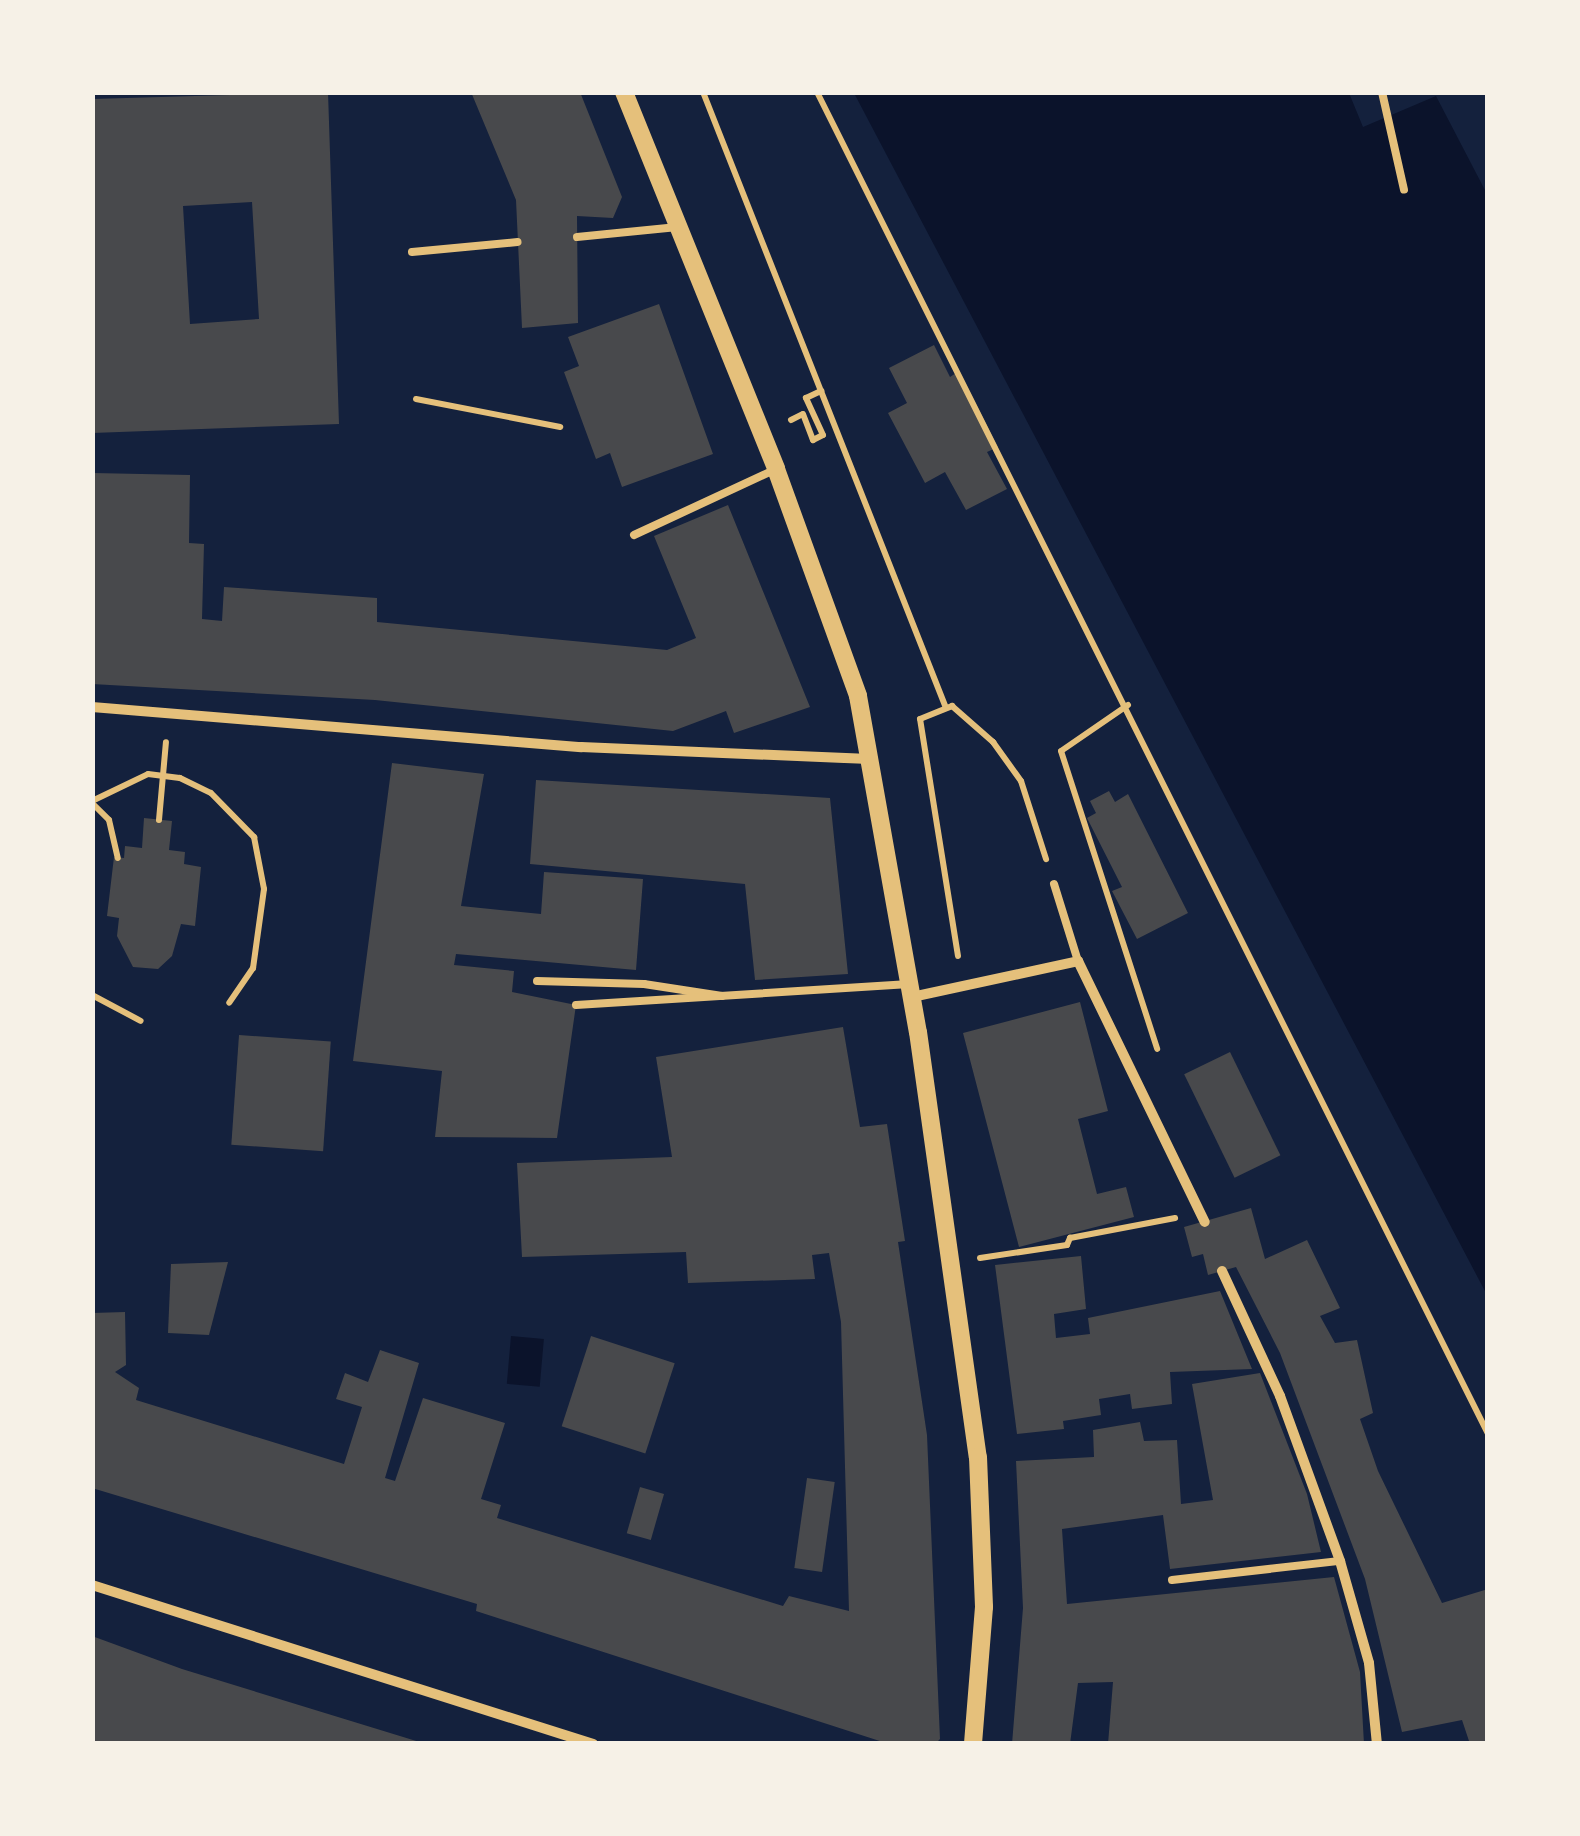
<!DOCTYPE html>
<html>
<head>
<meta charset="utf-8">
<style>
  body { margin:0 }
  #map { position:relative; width:1580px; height:1836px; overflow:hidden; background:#14213d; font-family:"Source Serif 4",serif }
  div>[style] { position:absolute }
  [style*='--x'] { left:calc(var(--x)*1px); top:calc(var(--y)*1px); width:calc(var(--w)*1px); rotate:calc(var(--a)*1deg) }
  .water>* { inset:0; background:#0b132b; transform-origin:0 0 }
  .building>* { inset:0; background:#48494c; transform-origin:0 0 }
  .path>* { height:6px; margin:-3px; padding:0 3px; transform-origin:3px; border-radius:3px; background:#e5c07b }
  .service>* { height:8px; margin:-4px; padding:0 4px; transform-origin:4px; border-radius:4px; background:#e5c07b }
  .minor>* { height:10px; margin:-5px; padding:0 5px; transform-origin:5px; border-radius:5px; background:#e5c07b }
  .tertiary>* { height:18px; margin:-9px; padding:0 9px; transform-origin:9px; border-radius:9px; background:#e5c07b }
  span { translate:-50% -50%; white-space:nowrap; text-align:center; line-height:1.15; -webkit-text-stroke:9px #f6f1e7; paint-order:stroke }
  .frame { position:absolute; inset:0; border:95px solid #f6f1e7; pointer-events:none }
</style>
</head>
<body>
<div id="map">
  <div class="water">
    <i style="clip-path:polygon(854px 93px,1349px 93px,1363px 127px,1436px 96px,1487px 194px,1487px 1295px)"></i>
    <i style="left:511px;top:1336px;width:33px;height:48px;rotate:5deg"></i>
  </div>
  <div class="building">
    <i style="clip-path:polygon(evenodd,328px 92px,339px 424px,92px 433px,92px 99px,328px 92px,252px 202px,259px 319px,190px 324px,183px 206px,252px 202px)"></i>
    <i style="clip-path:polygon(471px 92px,580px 92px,622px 197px,613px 218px,577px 216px,578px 323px,522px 328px,516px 200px)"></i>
    <i style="clip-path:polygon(659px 304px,713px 454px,622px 487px,610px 453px,596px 459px,564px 372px,579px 366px,568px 337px)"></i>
    <i style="clip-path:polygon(934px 345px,950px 377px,959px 371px,998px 447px,987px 452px,1007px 489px,966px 510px,945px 472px,925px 483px,888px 413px,907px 403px,889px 368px)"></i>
    <i style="clip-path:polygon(93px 473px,190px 475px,189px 543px,204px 544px,202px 619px,222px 621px,224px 587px,377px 598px,377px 622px,667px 650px,696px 638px,654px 536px,728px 505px,810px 707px,734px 733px,726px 711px,673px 731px,375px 700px,92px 684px)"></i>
    <i style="clip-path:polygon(392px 763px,484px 774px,461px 906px,541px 914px,544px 872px,643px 879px,636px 970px,456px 954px,454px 965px,514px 971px,512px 992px,576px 1005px,557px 1138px,435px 1137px,442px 1071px,353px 1061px)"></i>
    <i style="clip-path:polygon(536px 780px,830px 798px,848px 974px,755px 980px,745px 884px,530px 864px)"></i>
    <i style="clip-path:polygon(1109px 791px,1115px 802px,1128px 794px,1188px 913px,1137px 939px,1112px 891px,1122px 887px,1087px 818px,1096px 813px,1090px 801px)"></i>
    <i style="clip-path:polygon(144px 818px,172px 821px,169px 850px,185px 852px,184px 864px,201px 867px,195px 926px,181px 924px,172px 956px,158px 969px,133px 967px,117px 936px,119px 918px,107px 916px,114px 857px,124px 858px,125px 846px,142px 848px)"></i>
    <i style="clip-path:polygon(1080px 1002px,1108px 1111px,1078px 1119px,1097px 1194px,1126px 1187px,1134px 1217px,1019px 1247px,963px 1033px)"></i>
    <i style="clip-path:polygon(843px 1027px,860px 1127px,887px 1124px,905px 1241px,898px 1242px,927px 1435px,940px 1739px,935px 1744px,889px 1744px,476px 1611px,477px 1604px,92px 1488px,92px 1313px,125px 1312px,126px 1365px,115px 1372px,139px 1388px,136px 1400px,344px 1464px,362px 1407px,336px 1399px,345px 1373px,368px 1382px,380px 1350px,419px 1363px,385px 1478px,395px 1481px,423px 1398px,505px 1423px,481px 1499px,501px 1505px,497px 1518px,783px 1606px,789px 1596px,849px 1611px,841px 1322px,829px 1253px,812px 1255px,815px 1279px,688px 1283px,686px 1252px,522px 1257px,517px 1163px,672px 1157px,656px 1057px)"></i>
    <i style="left:239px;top:1035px;width:92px;height:110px;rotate:4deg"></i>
    <i style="left:1230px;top:1052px;width:115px;height:51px;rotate:64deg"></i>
    <i style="clip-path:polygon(1251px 1208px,1265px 1259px,1307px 1240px,1340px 1308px,1320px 1316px,1335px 1343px,1357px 1340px,1373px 1413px,1360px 1419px,1378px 1471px,1442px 1603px,1488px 1589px,1488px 1744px,1470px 1744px,1462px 1720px,1402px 1732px,1365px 1579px,1280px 1353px,1236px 1267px,1208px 1275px,1203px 1254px,1192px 1257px,1184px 1227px)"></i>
    <i style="clip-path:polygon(1081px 1256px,1086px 1309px,1054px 1314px,1056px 1338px,1090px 1334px,1088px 1318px,1220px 1291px,1252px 1369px,1170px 1372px,1172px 1404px,1132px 1409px,1130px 1394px,1099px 1399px,1101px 1415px,1063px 1421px,1064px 1429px,1017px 1434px,995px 1265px)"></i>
    <i style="clip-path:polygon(228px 1262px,209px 1335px,168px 1333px,171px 1264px)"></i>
    <i style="left:591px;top:1336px;width:88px;height:95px;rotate:18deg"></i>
    <i style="clip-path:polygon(1260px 1373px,1307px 1494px,1321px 1552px,1170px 1569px,1163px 1515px,1062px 1529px,1067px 1604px,1334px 1577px,1360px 1672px,1364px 1744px,1108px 1744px,1113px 1682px,1078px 1683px,1070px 1744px,1012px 1744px,1023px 1608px,1016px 1461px,1094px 1457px,1093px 1430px,1140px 1422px,1144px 1441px,1177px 1440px,1181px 1504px,1213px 1500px,1192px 1384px)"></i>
    <i style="left:807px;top:1478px;width:28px;height:91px;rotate:8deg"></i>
    <i style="left:640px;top:1487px;width:25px;height:48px;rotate:16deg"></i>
    <i style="clip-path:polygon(92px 1636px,182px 1669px,426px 1744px,92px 1744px)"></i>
  </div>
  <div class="path">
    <i style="--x:703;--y:92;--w:662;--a:68.47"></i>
    <i style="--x:817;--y:92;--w:1500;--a:63.43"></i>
    <i style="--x:416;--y:399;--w:147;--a:11"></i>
    <i style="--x:791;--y:420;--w:13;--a:-27"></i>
    <i style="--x:803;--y:414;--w:28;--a:69"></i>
    <i style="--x:813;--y:440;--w:11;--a:-27"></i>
    <i style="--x:823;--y:435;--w:41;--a:-114.7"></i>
    <i style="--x:806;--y:398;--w:17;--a:-25"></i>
    <i style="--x:1128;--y:705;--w:81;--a:145.5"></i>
    <i style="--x:1061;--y:751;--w:313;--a:72.1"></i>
    <i style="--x:92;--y:801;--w:62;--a:-25.7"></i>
    <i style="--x:148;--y:774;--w:32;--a:7"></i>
    <i style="--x:180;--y:778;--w:34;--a:26"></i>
    <i style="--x:211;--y:793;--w:62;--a:45.7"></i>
    <i style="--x:254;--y:837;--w:53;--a:79.1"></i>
    <i style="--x:264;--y:889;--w:80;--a:97.9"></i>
    <i style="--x:253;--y:968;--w:42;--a:124.4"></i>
    <i style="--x:92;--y:803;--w:24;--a:45"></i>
    <i style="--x:109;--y:820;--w:39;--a:77"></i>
    <i style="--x:159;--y:820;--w:78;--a:-84.9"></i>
    <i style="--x:958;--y:956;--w:240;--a:-99.1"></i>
    <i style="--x:920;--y:719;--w:35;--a:-22"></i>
    <i style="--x:952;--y:706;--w:55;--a:41.3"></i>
    <i style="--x:993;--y:742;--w:48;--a:54.3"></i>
    <i style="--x:1021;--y:781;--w:82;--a:72.2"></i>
    <i style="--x:92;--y:995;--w:55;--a:28"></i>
    <i style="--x:980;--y:1258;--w:88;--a:-8.5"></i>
    <i style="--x:1067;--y:1245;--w:8;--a:-67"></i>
    <i style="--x:1070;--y:1238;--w:107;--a:-10.8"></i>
  </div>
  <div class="service">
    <i style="--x:1382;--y:92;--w:100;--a:77.3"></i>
    <i style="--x:577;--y:237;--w:101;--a:-5.7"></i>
    <i style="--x:412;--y:252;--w:106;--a:-5.4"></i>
    <i style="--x:634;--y:535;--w:157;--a:-24.9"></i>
    <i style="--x:1054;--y:884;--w:81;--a:72.7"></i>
    <i style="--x:537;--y:981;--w:107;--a:1.6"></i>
    <i style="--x:644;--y:984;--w:79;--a:8.7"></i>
    <i style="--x:576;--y:1005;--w:334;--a:-3.6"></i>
    <i style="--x:1172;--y:1580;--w:169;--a:-6.5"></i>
  </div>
  <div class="minor">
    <i style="--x:92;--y:707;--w:491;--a:4.7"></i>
    <i style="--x:581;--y:747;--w:289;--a:2.4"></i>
    <i style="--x:912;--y:997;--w:170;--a:-12.2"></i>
    <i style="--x:1078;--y:961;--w:290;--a:64.1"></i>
    <i style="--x:1222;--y:1271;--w:138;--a:65.1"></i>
    <i style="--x:1280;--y:1396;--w:176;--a:70"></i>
    <i style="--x:1340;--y:1561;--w:106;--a:74.1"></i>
    <i style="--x:1369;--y:1663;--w:81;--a:84.4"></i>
    <i style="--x:92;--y:1585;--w:526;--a:17.61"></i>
  </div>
  <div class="tertiary">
    <i style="--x:624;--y:92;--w:406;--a:68"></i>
    <i style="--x:776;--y:469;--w:241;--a:70.1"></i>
    <i style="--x:858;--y:696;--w:341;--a:79.9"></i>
    <i style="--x:918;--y:1032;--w:429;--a:82"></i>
    <i style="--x:978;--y:1457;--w:150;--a:87.7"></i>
    <i style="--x:984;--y:1607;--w:137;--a:94.6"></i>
  </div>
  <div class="frame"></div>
</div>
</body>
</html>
